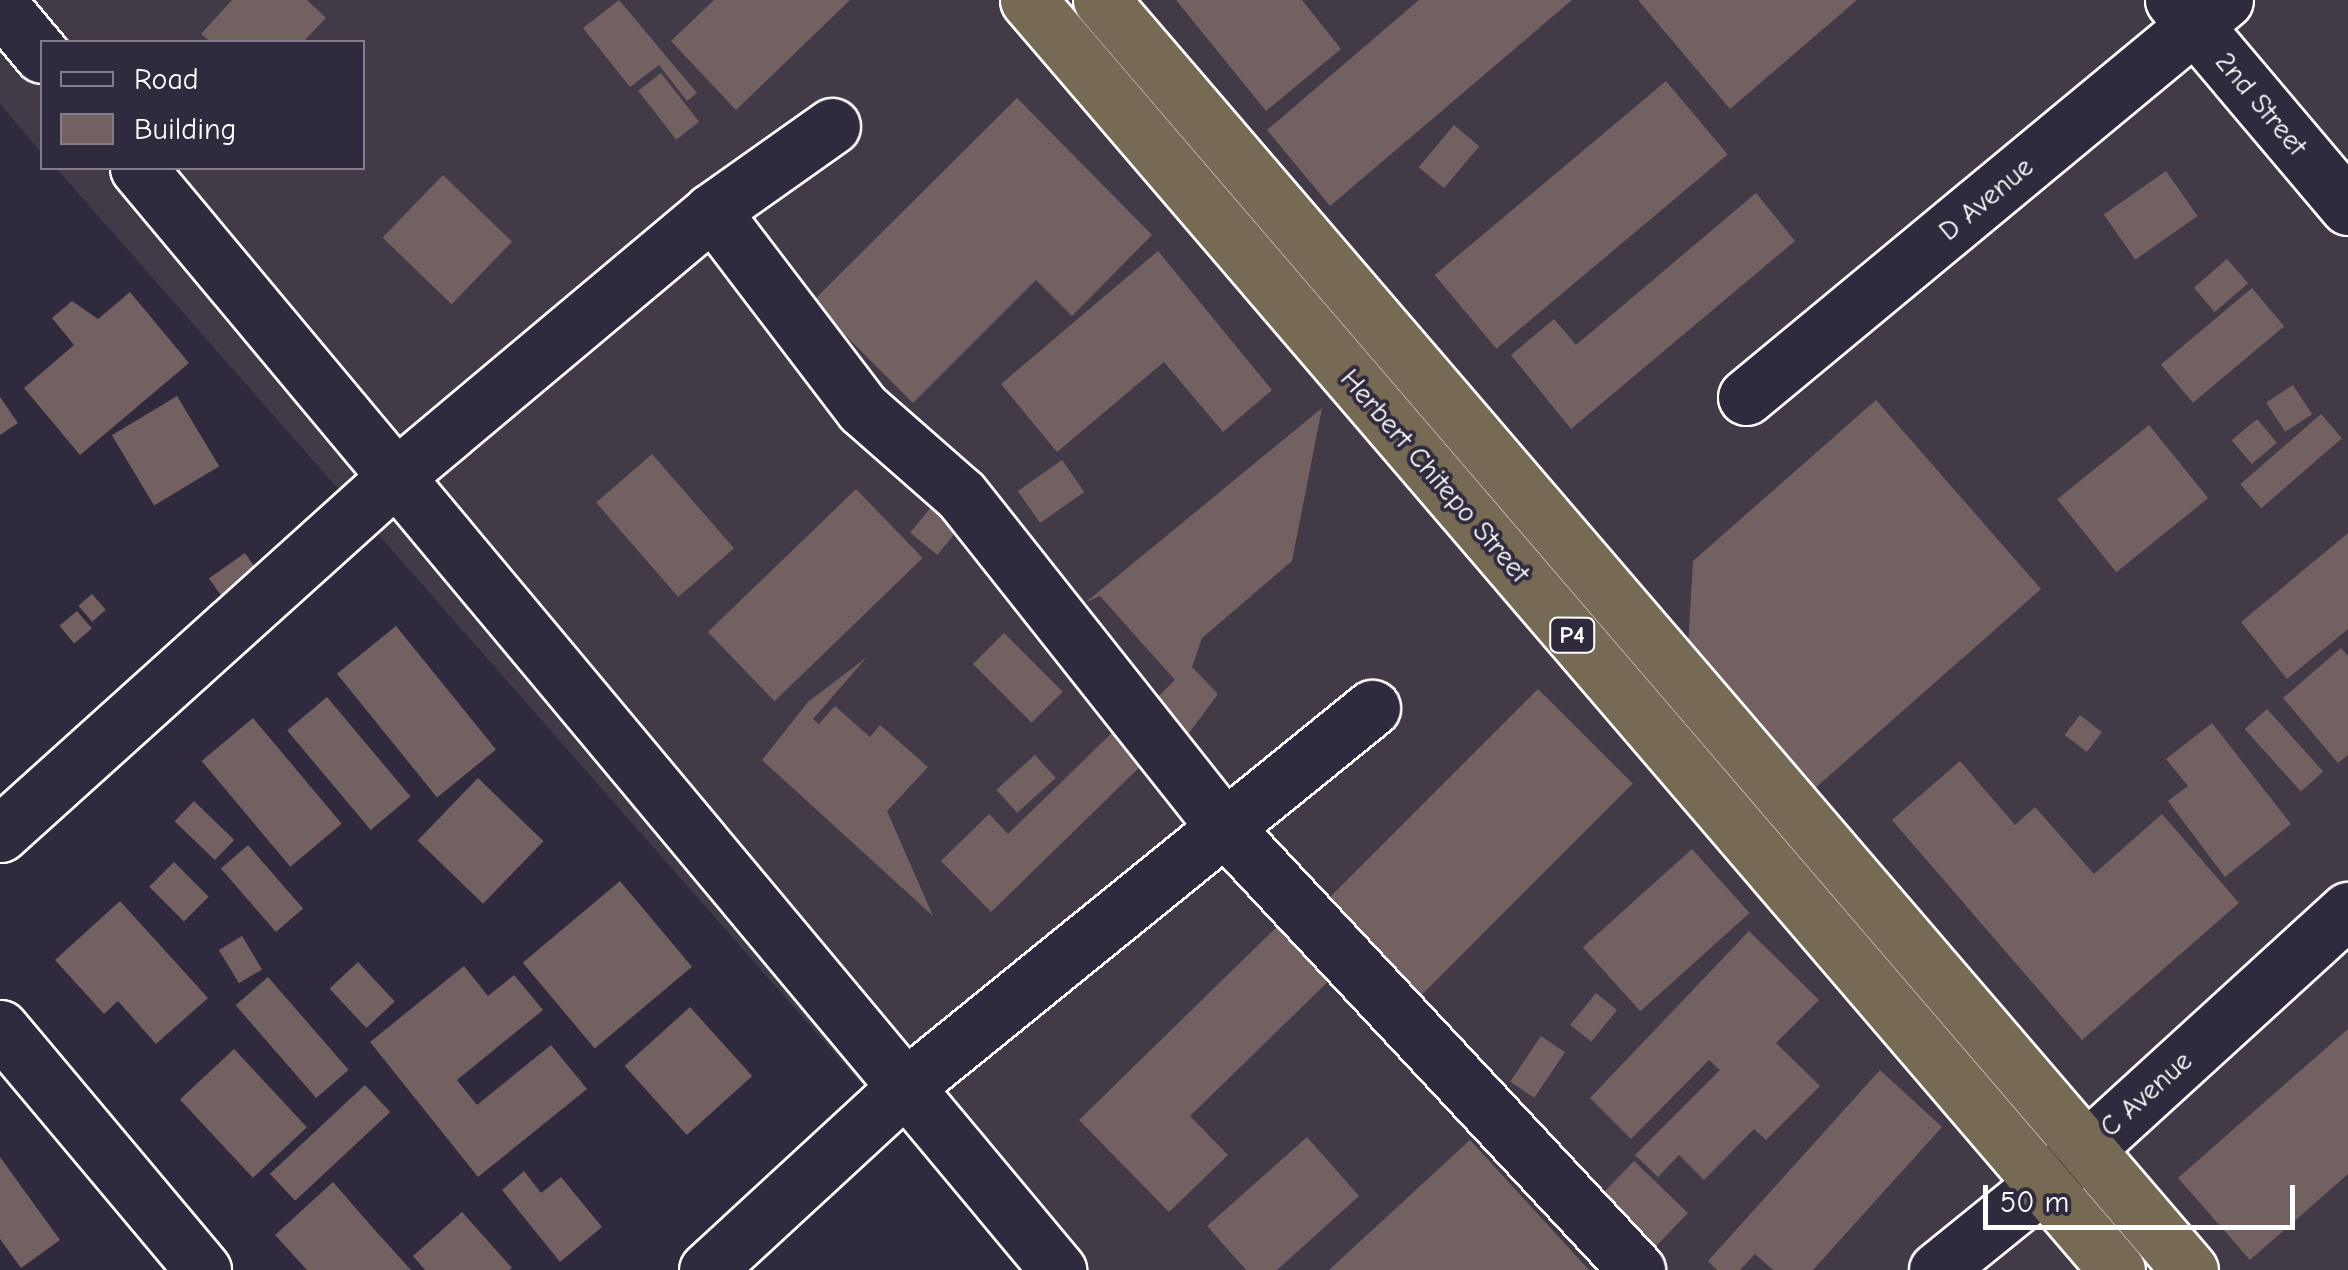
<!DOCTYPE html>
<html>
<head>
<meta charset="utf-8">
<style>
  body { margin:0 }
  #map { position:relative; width:2348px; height:1270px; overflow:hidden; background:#2f2a3d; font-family:"Comic Neue",sans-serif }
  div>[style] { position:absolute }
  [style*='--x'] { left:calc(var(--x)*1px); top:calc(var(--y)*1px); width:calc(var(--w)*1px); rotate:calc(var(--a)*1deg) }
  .built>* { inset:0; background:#433a48 }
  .building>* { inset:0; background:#736060; transform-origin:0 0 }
  .roads { filter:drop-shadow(2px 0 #fff) drop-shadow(-2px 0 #fff) drop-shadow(0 2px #fff) drop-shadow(0 -2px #fff) }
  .minor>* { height:55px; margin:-27.5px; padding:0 27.5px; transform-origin:27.5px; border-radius:27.5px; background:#2f2a3d }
  .highway>* { height:55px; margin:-27.5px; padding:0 27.5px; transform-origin:27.5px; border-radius:27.5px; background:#776a54 }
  span { translate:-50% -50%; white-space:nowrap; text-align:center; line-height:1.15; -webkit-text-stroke:8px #2f2a3d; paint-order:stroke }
  .shield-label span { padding:2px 8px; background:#2f2a3d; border:2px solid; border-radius:8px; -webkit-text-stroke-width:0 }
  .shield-label { font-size:25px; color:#fff; font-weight:700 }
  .street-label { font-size:28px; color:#fff }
  .legend { position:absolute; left:40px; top:40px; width:325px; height:130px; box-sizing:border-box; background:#2f2a3d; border:2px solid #827f8b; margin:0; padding:12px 18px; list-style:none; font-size:30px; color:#fff }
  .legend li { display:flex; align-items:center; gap:20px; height:50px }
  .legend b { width:50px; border:2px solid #827f8b }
  .scale { position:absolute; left:1983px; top:1185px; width:312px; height:45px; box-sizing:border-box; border:5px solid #fff; border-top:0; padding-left:12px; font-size:30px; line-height:35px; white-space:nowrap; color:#fff; -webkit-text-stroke:8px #2f2a3d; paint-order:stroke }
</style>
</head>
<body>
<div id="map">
  <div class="built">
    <i style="clip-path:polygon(0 0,2348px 0,2348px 1270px,1025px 1270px,56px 168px,362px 168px,362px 42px,42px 42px,42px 153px,0 104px)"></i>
  </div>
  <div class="building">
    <i style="clip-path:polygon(232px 0,307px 0,326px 18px,303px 42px,211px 42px,201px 34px)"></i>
    <i style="clip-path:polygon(619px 0,697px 93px,687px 101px,659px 65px,630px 87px,583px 28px)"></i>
    <i style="clip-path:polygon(714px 0,850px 0,736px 110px,671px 41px)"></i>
    <i style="clip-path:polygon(1176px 0,1302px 0,1341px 49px,1266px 111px)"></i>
    <i style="clip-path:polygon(1419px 0,1572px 0,1330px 206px,1267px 130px)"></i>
    <i style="clip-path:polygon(1638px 0,1857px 0,1730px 109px)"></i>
    <i style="left:661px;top:73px;width:62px;height:29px;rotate:52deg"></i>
    <i style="left:1666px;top:81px;width:96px;height:302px;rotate:50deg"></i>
    <i style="clip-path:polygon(1017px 98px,1152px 235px,1072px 316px,1036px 280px,913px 403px,812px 302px)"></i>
    <i style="left:1454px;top:125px;width:33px;height:55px;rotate:40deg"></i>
    <i style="left:2166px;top:171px;width:55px;height:76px;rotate:55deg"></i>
    <i style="left:443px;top:175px;width:96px;height:87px;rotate:44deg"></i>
    <i style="clip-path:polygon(1756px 193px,1795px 241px,1571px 429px,1511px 355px,1554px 319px,1576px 345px)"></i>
    <i style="clip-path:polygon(1158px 251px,1272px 390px,1223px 432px,1164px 362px,1057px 452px,1001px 384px)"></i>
    <i style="left:2227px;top:259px;width:32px;height:44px;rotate:49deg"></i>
    <i style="left:2252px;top:288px;width:50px;height:119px;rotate:50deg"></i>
    <i style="clip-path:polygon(130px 292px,189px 363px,80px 455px,24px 388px,74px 345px,52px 318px,72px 301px,98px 319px)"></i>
    <i style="left:2293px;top:385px;width:35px;height:32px;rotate:57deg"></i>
    <i style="left:177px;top:396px;width:82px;height:76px;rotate:59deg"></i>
    <i style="clip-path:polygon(0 397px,18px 423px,0 435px)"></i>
    <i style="clip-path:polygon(1876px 400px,2041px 589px,1813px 790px,1688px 648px,1693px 561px)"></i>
    <i style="clip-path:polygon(1322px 408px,1292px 561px,1202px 638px,1192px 667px,1218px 694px,1186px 737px,1152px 703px,1175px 680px,1100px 596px,1086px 602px)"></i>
    <i style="left:2321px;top:414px;width:32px;height:107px;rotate:49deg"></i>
    <i style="left:2257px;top:419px;width:31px;height:33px;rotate:50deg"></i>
    <i style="left:2149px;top:425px;width:94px;height:118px;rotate:51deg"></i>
    <i style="left:652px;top:454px;width:125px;height:74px;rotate:49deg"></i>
    <i style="left:1062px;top:460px;width:39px;height:54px;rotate:55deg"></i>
    <i style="left:856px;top:489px;width:96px;height:206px;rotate:46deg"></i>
    <i style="left:936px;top:501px;width:35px;height:41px;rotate:39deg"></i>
    <i style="clip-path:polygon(2348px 533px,2348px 629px,2287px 679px,2241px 622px)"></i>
    <i style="left:245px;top:553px;width:33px;height:44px;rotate:55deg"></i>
    <i style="left:92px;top:594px;width:21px;height:18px;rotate:49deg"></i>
    <i style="left:77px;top:611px;width:23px;height:23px;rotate:50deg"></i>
    <i style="left:396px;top:626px;width:159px;height:76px;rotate:51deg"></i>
    <i style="left:1004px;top:633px;width:83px;height:44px;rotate:45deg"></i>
    <i style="clip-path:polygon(2341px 648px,2348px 656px,2348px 755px,2338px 763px,2283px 698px)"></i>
    <i style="clip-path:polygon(867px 657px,813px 719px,819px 724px,835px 706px,870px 737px,880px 725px,928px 767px,887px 811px,933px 916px,762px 760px,808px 702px)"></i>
    <i style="left:1538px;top:689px;width:134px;height:311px;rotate:45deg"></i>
    <i style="left:327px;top:697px;width:130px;height:52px;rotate:50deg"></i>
    <i style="left:2267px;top:709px;width:84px;height:30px;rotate:48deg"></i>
    <i style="left:2080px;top:715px;width:28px;height:25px;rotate:38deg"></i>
    <i style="left:253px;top:718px;width:138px;height:67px;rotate:50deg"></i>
    <i style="clip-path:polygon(2212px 723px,2291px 824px,2225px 877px,2168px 801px,2188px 786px,2166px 759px)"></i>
    <i style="clip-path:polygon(1121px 724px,1151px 756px,991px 912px,941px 861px,989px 814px,1008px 834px)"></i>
    <i style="left:1035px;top:755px;width:31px;height:52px;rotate:48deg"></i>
    <i style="clip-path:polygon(1960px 761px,2015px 825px,2035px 807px,2094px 874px,2162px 814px,2239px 903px,2082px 1040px,1892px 820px)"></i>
    <i style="left:478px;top:778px;width:91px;height:87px;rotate:44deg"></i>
    <i style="left:194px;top:801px;width:56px;height:28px;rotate:44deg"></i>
    <i style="left:248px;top:845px;width:84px;height:36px;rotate:49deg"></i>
    <i style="left:1692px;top:849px;width:86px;height:147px;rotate:48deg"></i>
    <i style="left:174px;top:862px;width:49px;height:35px;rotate:45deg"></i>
    <i style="left:620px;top:881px;width:112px;height:127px;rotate:50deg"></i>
    <i style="clip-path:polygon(120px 901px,208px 998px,156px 1044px,118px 1001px,104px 1014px,55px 960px)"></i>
    <i style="clip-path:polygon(1289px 915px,1341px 969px,1190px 1116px,1228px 1155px,1169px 1212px,1079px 1120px)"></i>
    <i style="clip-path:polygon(1749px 931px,1819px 1000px,1776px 1043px,1820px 1086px,1766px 1140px,1754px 1129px,1704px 1180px,1679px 1155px,1658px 1177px,1635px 1155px,1720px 1070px,1709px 1060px,1631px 1139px,1590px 1098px)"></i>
    <i style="left:242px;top:936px;width:39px;height:27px;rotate:59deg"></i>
    <i style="left:358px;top:962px;width:54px;height:39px;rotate:47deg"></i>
    <i style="clip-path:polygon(464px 966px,488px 996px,514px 975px,543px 1010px,457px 1080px,477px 1105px,551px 1045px,587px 1089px,478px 1177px,370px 1042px)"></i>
    <i style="left:268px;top:977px;width:123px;height:43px;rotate:49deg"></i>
    <i style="left:1596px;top:993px;width:27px;height:41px;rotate:39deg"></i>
    <i style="left:690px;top:1007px;width:93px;height:88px;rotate:48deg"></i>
    <i style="clip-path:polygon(2348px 1029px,2348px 1174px,2250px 1260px,2178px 1178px)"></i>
    <i style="left:1541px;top:1036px;width:29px;height:55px;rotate:34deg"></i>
    <i style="left:234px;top:1049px;width:107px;height:74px;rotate:47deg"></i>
    <i style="clip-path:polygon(1880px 1070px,1942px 1127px,1813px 1270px,1773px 1270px,1755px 1254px,1740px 1270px,1717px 1270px,1708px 1261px)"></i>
    <i style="left:365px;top:1085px;width:37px;height:130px;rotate:47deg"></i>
    <i style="clip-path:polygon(1307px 1137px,1359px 1196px,1277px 1270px,1246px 1270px,1207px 1226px)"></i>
    <i style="clip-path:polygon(1470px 1140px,1589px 1270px,1329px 1270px)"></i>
    <i style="clip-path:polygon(0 1157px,60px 1240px,21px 1268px,0 1239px)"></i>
    <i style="left:1634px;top:1161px;width:75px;height:66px;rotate:44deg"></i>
    <i style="clip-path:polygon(524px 1171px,541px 1193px,561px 1177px,602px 1227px,560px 1262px,502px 1190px)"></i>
    <i style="clip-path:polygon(333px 1182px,373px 1228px,411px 1270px,307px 1270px,275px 1235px)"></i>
    <i style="clip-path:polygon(462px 1212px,512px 1268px,509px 1270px,425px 1270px,413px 1256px)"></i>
  </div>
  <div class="roads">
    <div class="minor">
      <i style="--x:2173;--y:0;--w:271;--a:49.8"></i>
      <i style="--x:0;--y:5;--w:65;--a:50"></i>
      <i style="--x:138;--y:168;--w:1436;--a:50.14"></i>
      <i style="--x:712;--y:211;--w:249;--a:52.7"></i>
      <i style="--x:863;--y:409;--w:130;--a:41.3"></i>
      <i style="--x:961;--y:495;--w:426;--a:51.6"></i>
      <i style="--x:1226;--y:829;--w:603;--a:47.02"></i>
      <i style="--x:1746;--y:397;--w:622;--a:-39.65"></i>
      <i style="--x:0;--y:834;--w:537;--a:-42.06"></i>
      <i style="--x:399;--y:474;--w:409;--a:-40"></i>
      <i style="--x:712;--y:211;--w:147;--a:-35.3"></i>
      <i style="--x:0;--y:1028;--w:316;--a:50"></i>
      <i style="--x:707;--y:1270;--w:268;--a:-42.7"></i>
      <i style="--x:904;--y:1088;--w:603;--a:-39.08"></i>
      <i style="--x:1937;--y:1270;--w:191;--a:-39"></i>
      <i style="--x:2085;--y:1150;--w:356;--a:-42.4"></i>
    </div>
    <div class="highway">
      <i style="--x:1028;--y:0;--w:1673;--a:49.39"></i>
      <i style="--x:1101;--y:0;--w:1673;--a:49.39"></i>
    </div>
  </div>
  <div class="shield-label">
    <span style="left:1572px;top:635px">P4</span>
  </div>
  <div class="street-label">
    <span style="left:2261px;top:104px;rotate:50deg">2nd Street</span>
    <span style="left:1986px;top:199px;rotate:-40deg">D Avenue</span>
    <span style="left:1435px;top:476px;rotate:49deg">Herbert Chitepo Street</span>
    <span style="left:2146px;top:1094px;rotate:-42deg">C Avenue</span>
  </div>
  <ul class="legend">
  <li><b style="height:12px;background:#2f2a3d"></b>Road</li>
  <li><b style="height:28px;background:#736060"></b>Building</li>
  </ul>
  <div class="scale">50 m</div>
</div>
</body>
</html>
